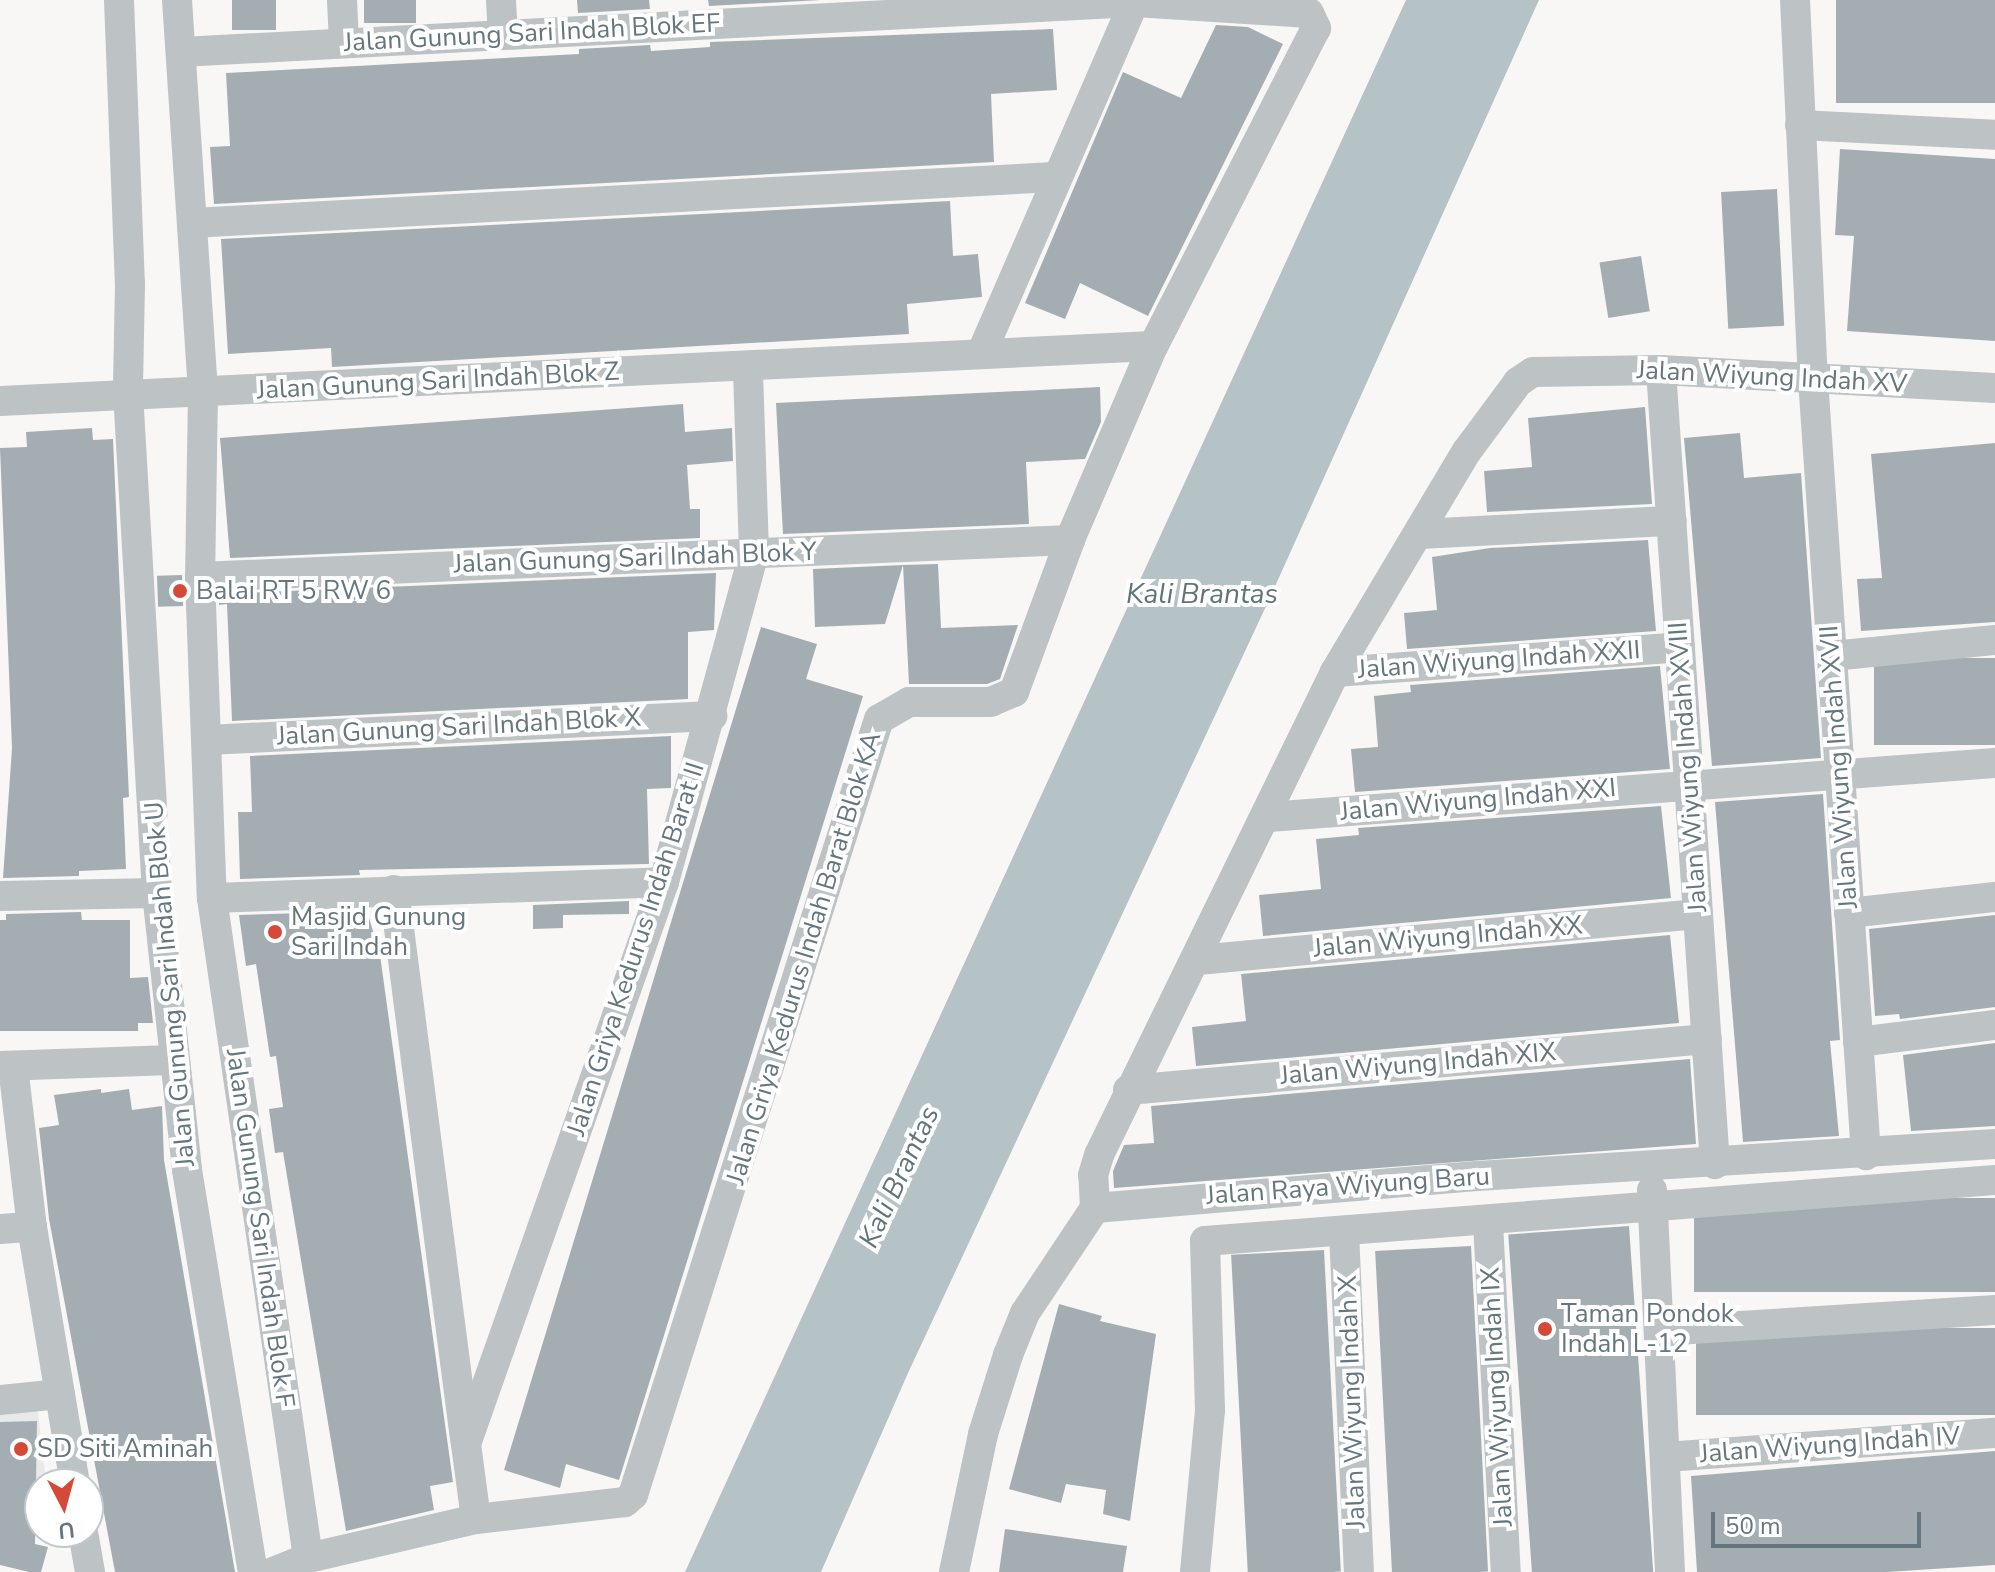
<!DOCTYPE html>
<html>
<head>
<meta charset="utf-8">
<style>
  body { margin:0 }
  #map { position:relative; width:1995px; height:1572px; overflow:hidden; background:#f8f7f5; font-family:"Nunito Sans",sans-serif }
  div>[style] { position:absolute }
  [style*='--x'] { left:calc(var(--x)*1px); top:calc(var(--y)*1px); width:calc(var(--w)*1px); rotate:calc(var(--a)*1deg) }
  .built>* { inset:0; background:#e9e9e9 }
  .water>* { inset:0; background:#b6c3c6 }
  .building>* { inset:0; background:#a4aeb2; transform-origin:0 0 }
  .minor>* { height:30px; margin:-15px; padding:0 15px; transform-origin:15px; border-radius:15px; background:#bdc2c5 }
  .dots>* { width:22px; height:22px; translate:-50% -50%; box-sizing:border-box; border:4px solid #fff; border-radius:50% }
  span { translate:-50% -50%; white-space:nowrap; text-align:center; line-height:1.15; -webkit-text-stroke:8px #fff; paint-order:stroke }
  .street-label { font-size:26px; color:#65767e }
  .poi-label { font-size:26px; color:#65767e }
  .left { translate:0 -50%; text-align:left }
  .water-label { font-size:28px; color:#607578; font-style:italic }
  .north { position:absolute; left:24px; top:1468px; width:80px; height:80px; box-sizing:border-box; background:#fff; border:2px solid #c1c8cb; border-radius:50%; rotate:174deg; font-size:22px; font-weight:700; line-height:32px; text-align:center; color:#65767e }
  .north::after { content:''; display:block; margin:auto; width:28px; height:36px; background:#d54938; clip-path:polygon(50% 0,100% 100%,50% 72%,0 100%) }
  .scale { position:absolute; left:1711px; top:1512px; width:210px; height:36px; box-sizing:border-box; border:4px solid #65767e; border-top:0; padding-left:10px; font-size:24px; line-height:28px; white-space:nowrap; color:#65767e; -webkit-text-stroke:6px #fff; paint-order:stroke }
</style>
</head>
<body>
<div id="map">
  <div class="built">
    <i style="clip-path:polygon(38px 1411px,46px 1484px,40px 1484px,40px 1532px,52px 1535px,0 1528px,0 1413px)"></i>
  </div>
  <div class="water">
    <i style="clip-path:polygon(1406px 0,1539px 0,1268px 602px,908px 1373px,821px 1572px,685px 1572px)"></i>
  </div>
  <div class="building">
    <i style="left:232px;top:0;width:44px;height:30px"></i>
    <i style="left:364px;top:0;width:52px;height:23px"></i>
    <i style="clip-path:polygon(577px 0,649px 0,650px 9px,578px 13px)"></i>
    <i style="clip-path:polygon(708px 0,821px 0,709px 6px)"></i>
    <i style="left:1836px;top:0;width:159px;height:103px"></i>
    <i style="clip-path:polygon(1216px 25px,1248px 27px,1283px 44px,1148px 316px,1080px 283px,1065px 319px,1025px 303px,1123px 72px,1181px 98px)"></i>
    <i style="clip-path:polygon(1053px 29px,1057px 90px,991px 94px,994px 162px,214px 204px,210px 147px,230px 146px,226px 73px,579px 54px,579px 49px,650px 45px,651px 51px,710px 47px,710px 42px)"></i>
    <i style="clip-path:polygon(1840px 149px,1995px 159px,1995px 341px,1847px 331px,1854px 236px,1835px 235px)"></i>
    <i style="left:1777px;top:189px;width:137px;height:56px;rotate:87deg"></i>
    <i style="clip-path:polygon(950px 201px,953px 256px,978px 254px,982px 297px,907px 304px,909px 334px,332px 367px,331px 348px,228px 354px,221px 239px)"></i>
    <i style="left:1641px;top:256px;width:56px;height:42px;rotate:81deg"></i>
    <i style="clip-path:polygon(1100px 387px,1101px 422px,1085px 459px,1026px 462px,1029px 524px,783px 534px,776px 403px)"></i>
    <i style="clip-path:polygon(683px 404px,685px 432px,732px 428px,733px 461px,687px 465px,690px 509px,700px 509px,700px 538px,230px 558px,220px 438px)"></i>
    <i style="clip-path:polygon(1645px 407px,1652px 504px,1487px 512px,1484px 471px,1532px 467px,1528px 418px)"></i>
    <i style="clip-path:polygon(92px 428px,93px 440px,113px 439px,129px 797px,123px 798px,126px 869px,79px 871px,79px 876px,3px 878px,12px 748px,0 448px,27px 447px,26px 432px)"></i>
    <i style="clip-path:polygon(1740px 433px,1744px 478px,1801px 473px,1821px 758px,1712px 766px,1684px 438px)"></i>
    <i style="clip-path:polygon(1995px 443px,1995px 622px,1861px 631px,1857px 579px,1882px 578px,1871px 454px)"></i>
    <i style="clip-path:polygon(1648px 540px,1656px 631px,1407px 649px,1404px 613px,1437px 610px,1432px 557px,1490px 548px)"></i>
    <i style="clip-path:polygon(938px 564px,941px 628px,1018px 625px,1000px 679px,987px 684px,909px 684px,903px 565px)"></i>
    <i style="clip-path:polygon(903px 565px,885px 624px,815px 627px,813px 569px)"></i>
    <i style="clip-path:polygon(716px 573px,714px 630px,688px 632px,688px 699px,232px 721px,227px 604px,219px 605px,219px 594px)"></i>
    <i style="left:182px;top:575px;width:31px;height:25px;rotate:88deg"></i>
    <i style="clip-path:polygon(761px 627px,817px 644px,806px 679px,863px 696px,619px 1480px,566px 1464px,560px 1488px,504px 1470px)"></i>
    <i style="left:1995px;top:658px;width:87px;height:121px;rotate:90deg"></i>
    <i style="clip-path:polygon(1660px 666px,1670px 769px,1355px 792px,1351px 749px,1378px 747px,1374px 696px,1411px 692px,1410px 685px)"></i>
    <i style="clip-path:polygon(671px 736px,671px 788px,647px 789px,649px 864px,359px 870px,360px 875px,240px 879px,238px 812px,252px 812px,250px 756px)"></i>
    <i style="clip-path:polygon(1823px 794px,1840px 1040px,1830px 1041px,1839px 1136px,1743px 1142px,1715px 802px)"></i>
    <i style="clip-path:polygon(1661px 806px,1671px 898px,1263px 936px,1259px 895px,1321px 889px,1316px 839px,1359px 835px,1358px 828px)"></i>
    <i style="clip-path:polygon(629px 901px,629px 914px,563px 915px,563px 928px,533px 929px,533px 905px)"></i>
    <i style="clip-path:polygon(367px 911px,380px 955px,453px 1482px,430px 1486px,434px 1510px,346px 1531px,283px 1152px,275px 1153px,269px 1109px,283px 1107px,276px 1056px,270px 1057px,256px 964px,246px 966px,239px 915px)"></i>
    <i style="clip-path:polygon(81px 912px,82px 920px,130px 920px,130px 978px,148px 977px,153px 1023px,138px 1023px,138px 1031px,0 1031px,0 920px,6px 920px,6px 914px)"></i>
    <i style="clip-path:polygon(1995px 915px,1995px 1007px,1900px 1019px,1899px 1014px,1875px 1016px,1869px 929px)"></i>
    <i style="clip-path:polygon(1670px 935px,1679px 1023px,1196px 1066px,1192px 1027px,1246px 1021px,1241px 974px)"></i>
    <i style="clip-path:polygon(1995px 1043px,1995px 1126px,1911px 1131px,1903px 1055px)"></i>
    <i style="clip-path:polygon(1690px 1059px,1696px 1144px,1114px 1188px,1113px 1171px,1124px 1145px,1154px 1143px,1151px 1106px)"></i>
    <i style="clip-path:polygon(101px 1089px,101px 1093px,129px 1089px,132px 1110px,162px 1106px,164px 1160px,235px 1572px,115px 1572px,49px 1219px,39px 1128px,59px 1125px,54px 1095px)"></i>
    <i style="left:1995px;top:1198px;width:94px;height:301px;rotate:90deg"></i>
    <i style="left:1629px;top:1226px;width:347px;height:121px;rotate:86deg"></i>
    <i style="left:1471px;top:1246px;width:326px;height:96px;rotate:87deg"></i>
    <i style="left:1324px;top:1250px;width:322px;height:93px;rotate:87deg"></i>
    <i style="clip-path:polygon(1059px 1304px,1102px 1316px,1100px 1321px,1156px 1334px,1130px 1521px,1103px 1514px,1106px 1490px,1066px 1484px,1061px 1503px,1009px 1489px)"></i>
    <i style="left:1995px;top:1328px;width:87px;height:299px;rotate:90deg"></i>
    <i style="clip-path:polygon(37px 1421px,35px 1544px,48px 1547px,41px 1572px,29px 1572px,0 1565px,0 1422px)"></i>
    <i style="clip-path:polygon(1995px 1451px,1995px 1565px,1887px 1572px,1697px 1572px,1691px 1476px)"></i>
    <i style="clip-path:polygon(1005px 1529px,1127px 1546px,1123px 1572px,999px 1572px)"></i>
  </div>
  <div class="minor">
    <i style="--x:119;--y:0;--w:283;--a:87.8"></i>
    <i style="--x:130;--y:283;--w:109;--a:91.1"></i>
    <i style="--x:128;--y:392;--w:502;--a:86.69"></i>
    <i style="--x:157;--y:893;--w:279;--a:83.8"></i>
    <i style="--x:187;--y:1170;--w:407;--a:80.7"></i>
    <i style="--x:177;--y:0;--w:393;--a:86.2"></i>
    <i style="--x:203;--y:392;--w:185;--a:90.9"></i>
    <i style="--x:200;--y:577;--w:321;--a:87.9"></i>
    <i style="--x:212;--y:898;--w:667;--a:81.72"></i>
    <i style="--x:342;--y:0;--w:42;--a:87.3"></i>
    <i style="--x:501;--y:0;--w:35;--a:87"></i>
    <i style="--x:1795;--y:0;--w:379;--a:87.3"></i>
    <i style="--x:1813;--y:379;--w:778;--a:86.09"></i>
    <i style="--x:181;--y:52;--w:955;--a:-3"></i>
    <i style="--x:1135;--y:2;--w:174;--a:3.6"></i>
    <i style="--x:1309;--y:13;--w:17;--a:65"></i>
    <i style="--x:1316;--y:28;--w:357;--a:117.1"></i>
    <i style="--x:1153;--y:346;--w:211;--a:113.2"></i>
    <i style="--x:1070;--y:540;--w:162;--a:110.2"></i>
    <i style="--x:1014;--y:692;--w:25;--a:157"></i>
    <i style="--x:991;--y:702;--w:82;--a:180"></i>
    <i style="--x:909;--y:702;--w:34;--a:150"></i>
    <i style="--x:879;--y:719;--w:814;--a:107.59"></i>
    <i style="--x:633;--y:1495;--w:11;--a:139"></i>
    <i style="--x:625;--y:1502;--w:150;--a:173.5"></i>
    <i style="--x:476;--y:1519;--w:172;--a:166.9"></i>
    <i style="--x:308;--y:1558;--w:38;--a:158"></i>
    <i style="--x:1800;--y:125;--w:195;--a:2.9"></i>
    <i style="--x:192;--y:223;--w:863;--a:-3.05"></i>
    <i style="--x:982;--y:352;--w:384;--a:-66.5"></i>
    <i style="--x:1661;--y:370;--w:796;--a:86.11"></i>
    <i style="--x:0;--y:401;--w:1154;--a:-2.73"></i>
    <i style="--x:1420;--y:534;--w:252;--a:-3"></i>
    <i style="--x:200;--y:577;--w:871;--a:-2.44"></i>
    <i style="--x:1832;--y:656;--w:164;--a:-5.6"></i>
    <i style="--x:1335;--y:672;--w:257;--a:-59.2"></i>
    <i style="--x:1467;--y:451;--w:86;--a:-53.5"></i>
    <i style="--x:1518;--y:382;--w:18;--a:-34"></i>
    <i style="--x:1533;--y:372;--w:128;--a:-0.9"></i>
    <i style="--x:1661;--y:370;--w:334;--a:3.1"></i>
    <i style="--x:206;--y:740;--w:507;--a:-2.72"></i>
    <i style="--x:1268;--y:817;--w:729;--a:-4.25"></i>
    <i style="--x:394;--y:890;--w:554;--a:82.63"></i>
    <i style="--x:0;--y:896;--w:157;--a:-1.1"></i>
    <i style="--x:212;--y:898;--w:452;--a:-2"></i>
    <i style="--x:1849;--y:913;--w:147;--a:-6.3"></i>
    <i style="--x:1198;--y:960;--w:502;--a:-5.26"></i>
    <i style="--x:1858;--y:1042;--w:138;--a:-7.1"></i>
    <i style="--x:0;--y:1066;--w:172;--a:-2"></i>
    <i style="--x:13;--y:1066;--w:162;--a:83.3"></i>
    <i style="--x:32;--y:1227;--w:261;--a:80.5"></i>
    <i style="--x:1128;--y:1090;--w:581;--a:-5.03"></i>
    <i style="--x:1652;--y:1190;--w:382;--a:87.3"></i>
    <i style="--x:1095;--y:1208;--w:33;--a:-93"></i>
    <i style="--x:1093;--y:1175;--w:21;--a:-73"></i>
    <i style="--x:1099;--y:1155;--w:538;--a:-63.96"></i>
    <i style="--x:1335;--y:672;--w:346;--a:-4.1"></i>
    <i style="--x:1488;--y:1222;--w:350;--a:87.1"></i>
    <i style="--x:0;--y:1229;--w:32;--a:-4"></i>
    <i style="--x:1344;--y:1231;--w:341;--a:87.5"></i>
    <i style="--x:1660;--y:1331;--w:336;--a:-3.6"></i>
    <i style="--x:0;--y:1400;--w:60;--a:-5.7"></i>
    <i style="--x:1666;--y:1457;--w:330;--a:-4.2"></i>
    <i style="--x:476;--y:1519;--w:76;--a:-97.6"></i>
    <i style="--x:466;--y:1444;--w:596;--a:-70.59"></i>
    <i style="--x:664;--y:882;--w:342;--a:-74.7"></i>
    <i style="--x:754;--y:552;--w:185;--a:-91.9"></i>
    <i style="--x:83;--y:1532;--w:41;--a:80.1"></i>
    <i style="--x:954;--y:1572;--w:141;--a:-78.1"></i>
    <i style="--x:983;--y:1434;--w:83;--a:-72.4"></i>
    <i style="--x:1008;--y:1355;--w:45;--a:-68"></i>
    <i style="--x:1025;--y:1313;--w:126;--a:-56.3"></i>
    <i style="--x:1095;--y:1208;--w:383;--a:-4.8"></i>
    <i style="--x:1477;--y:1176;--w:519;--a:-3.54"></i>
    <i style="--x:1195;--y:1572;--w:163;--a:-84.7"></i>
    <i style="--x:1210;--y:1410;--w:169;--a:-91.7"></i>
    <i style="--x:1205;--y:1241;--w:792;--a:-4.42"></i>
  </div>
  <div class="dots">
    <i style="left:180px;top:591px;background:#d54938"></i>
    <i style="left:275px;top:932px;background:#d54938"></i>
    <i style="left:1545px;top:1329px;background:#d54938"></i>
    <i style="left:21px;top:1449px;background:#d54938"></i>
  </div>
  <div class="street-label">
    <span style="left:532px;top:33px;rotate:-3deg">Jalan Gunung Sari Indah Blok EF</span>
    <span style="left:1772px;top:377px;rotate:3deg">Jalan Wiyung Indah XV</span>
    <span style="left:438px;top:381px;rotate:-3deg">Jalan Gunung Sari Indah Blok Z</span>
    <span style="left:635px;top:558px;rotate:-2deg">Jalan Gunung Sari Indah Blok Y</span>
    <span style="left:1499px;top:660px;rotate:-4deg">Jalan Wiyung Indah XXII</span>
    <span style="left:459px;top:727px;rotate:-3deg">Jalan Gunung Sari Indah Blok X</span>
    <span style="left:1688px;top:767px;rotate:-94deg">Jalan Wiyung Indah XVIII</span>
    <span style="left:1839px;top:767px;rotate:-94deg">Jalan Wiyung Indah XVII</span>
    <span style="left:1478px;top:800px;rotate:-5deg">Jalan Wiyung Indah XXI</span>
    <span style="left:1448px;top:937px;rotate:-5deg">Jalan Wiyung Indah XX</span>
    <span style="left:636px;top:949px;rotate:-72deg">Jalan Griya Kedurus Indah Barat II</span>
    <span style="left:804px;top:958px;rotate:-73deg">Jalan Griya Kedurus Indah Barat Blok KA</span>
    <span style="left:170px;top:984px;rotate:-95deg">Jalan Gunung Sari Indah Blok U</span>
    <span style="left:1418px;top:1064px;rotate:-5deg">Jalan Wiyung Indah XIX</span>
    <span style="left:1348px;top:1186px;rotate:-4deg">Jalan Raya Wiyung Baru</span>
    <span style="left:260px;top:1228px;rotate:82deg">Jalan Gunung Sari Indah Blok F</span>
    <span style="left:1497px;top:1397px;rotate:-93deg">Jalan Wiyung Indah IX</span>
    <span style="left:1352px;top:1402px;rotate:-92deg">Jalan Wiyung Indah X</span>
    <span style="left:1830px;top:1445px;rotate:-4deg">Jalan Wiyung Indah IV</span>
  </div>
  <div class="poi-label">
    <span class="left" style="left:196px;top:591px">Balai RT 5 RW 6</span>
    <span class="left" style="left:291px;top:932px">Masjid Gunung<br>Sari Indah</span>
    <span class="left" style="left:1561px;top:1329px">Taman Pondok<br>Indah L-12</span>
    <span class="left" style="left:37px;top:1449px">SD Siti Aminah</span>
  </div>
  <div class="water-label">
    <span style="left:1202px;top:594px">Kali Brantas</span>
    <span style="left:899px;top:1177px;rotate:-65deg">Kali Brantas</span>
  </div>
  <div class="north">U</div>
  <div class="scale">50 m</div>
</div>
</body>
</html>
